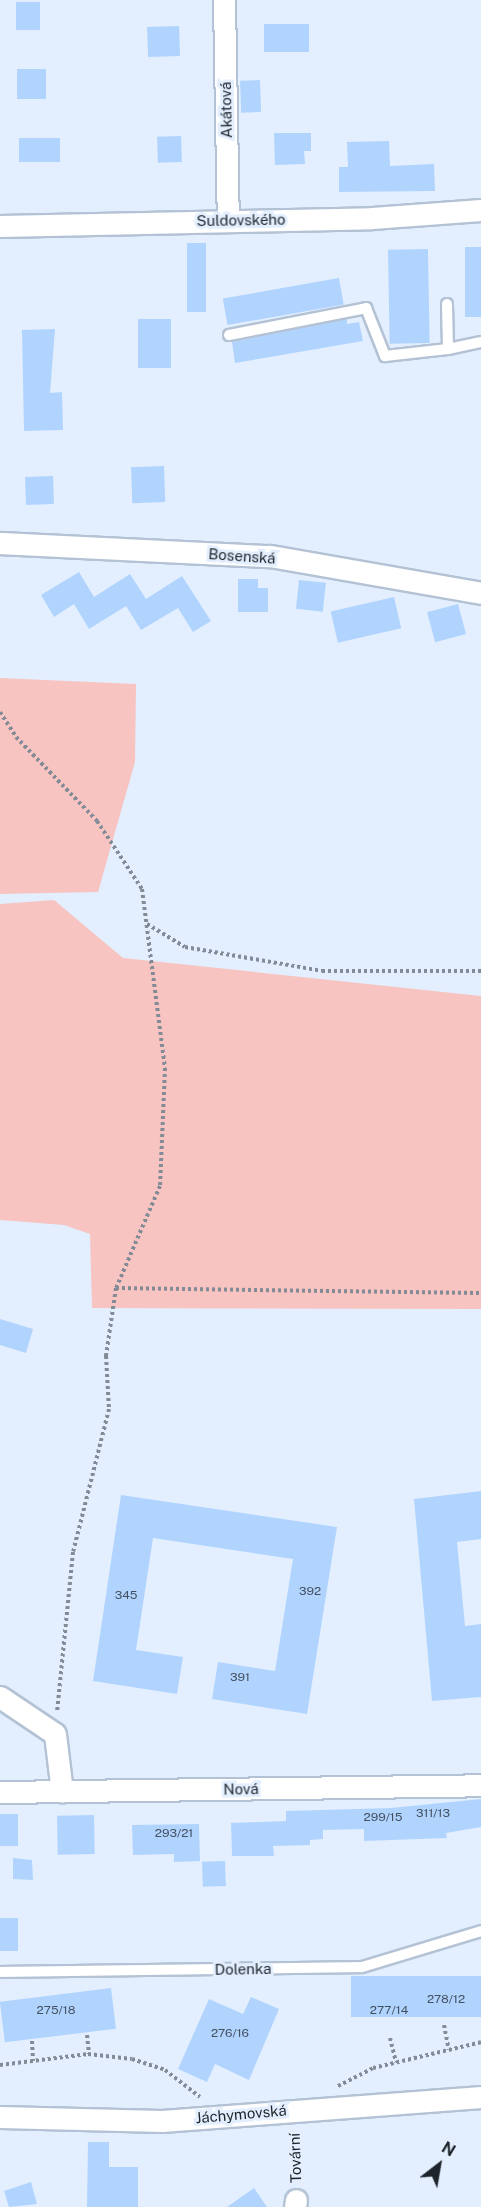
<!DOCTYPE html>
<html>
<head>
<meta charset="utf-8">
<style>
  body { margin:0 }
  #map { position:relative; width:481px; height:2207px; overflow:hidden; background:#e3effe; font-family:"Public Sans",sans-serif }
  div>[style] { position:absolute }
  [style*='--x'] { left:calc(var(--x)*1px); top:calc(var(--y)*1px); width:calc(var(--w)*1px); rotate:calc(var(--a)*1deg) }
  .green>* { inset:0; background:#f7c4c1 }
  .building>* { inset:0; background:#b1d4ff; transform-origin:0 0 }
  .path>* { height:4px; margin-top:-2px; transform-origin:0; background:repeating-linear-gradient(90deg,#828b96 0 3px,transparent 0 6px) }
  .roads { filter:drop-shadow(2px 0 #b3c2d4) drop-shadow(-2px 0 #b3c2d4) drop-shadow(0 2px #b3c2d4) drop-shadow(0 -2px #b3c2d4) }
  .service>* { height:10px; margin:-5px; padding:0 5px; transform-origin:5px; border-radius:5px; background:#fff }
  .minor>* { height:21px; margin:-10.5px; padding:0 10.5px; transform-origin:10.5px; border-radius:10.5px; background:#fff }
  span { translate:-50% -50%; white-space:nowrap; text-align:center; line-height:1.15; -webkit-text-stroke:6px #e3effe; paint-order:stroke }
  .number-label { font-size:12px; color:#435060 }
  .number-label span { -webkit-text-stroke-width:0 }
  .street-label { font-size:15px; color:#1e242b }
  .north { position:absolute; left:409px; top:2135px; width:60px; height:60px; -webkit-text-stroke:4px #e3effe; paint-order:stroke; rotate:31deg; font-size:16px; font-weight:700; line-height:24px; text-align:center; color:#1e242b }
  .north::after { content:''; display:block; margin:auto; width:21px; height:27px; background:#1e242b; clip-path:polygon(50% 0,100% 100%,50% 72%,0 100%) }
</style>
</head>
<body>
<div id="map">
  <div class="green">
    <i style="clip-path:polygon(0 678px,136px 684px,135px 762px,98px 892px,0 894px)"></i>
    <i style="clip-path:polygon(54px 900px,123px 958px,481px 996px,481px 1309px,92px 1308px,90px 1234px,64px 1225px,0 1220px,0 904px)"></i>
  </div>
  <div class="building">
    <i style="left:16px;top:2px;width:24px;height:28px"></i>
    <i style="left:264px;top:24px;width:45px;height:28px"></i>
    <i style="left:179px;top:26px;width:30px;height:32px;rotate:88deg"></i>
    <i style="left:17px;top:69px;width:29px;height:30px"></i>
    <i style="left:260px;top:80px;width:32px;height:20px;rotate:88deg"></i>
    <i style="clip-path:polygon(274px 133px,311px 133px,311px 151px,304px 151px,305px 164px,275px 165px)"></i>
    <i style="left:181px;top:136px;width:26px;height:24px;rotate:88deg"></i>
    <i style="left:60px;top:138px;width:24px;height:41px;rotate:90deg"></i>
    <i style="clip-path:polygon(389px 141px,390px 166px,434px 164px,435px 191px,339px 192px,339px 167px,348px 167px,347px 142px)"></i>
    <i style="left:187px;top:243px;width:19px;height:69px"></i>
    <i style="left:465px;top:247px;width:16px;height:70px"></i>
    <i style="left:428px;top:249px;width:94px;height:40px;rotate:89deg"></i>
    <i style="left:339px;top:278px;width:27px;height:118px;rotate:80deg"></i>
    <i style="left:138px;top:319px;width:33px;height:49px"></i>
    <i style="clip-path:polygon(347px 319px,347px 324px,359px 322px,363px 341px,235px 363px,232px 342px)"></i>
    <i style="clip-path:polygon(55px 329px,50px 393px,62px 392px,63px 430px,24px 431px,22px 330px)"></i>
    <i style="left:164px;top:466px;width:36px;height:33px;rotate:88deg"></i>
    <i style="left:53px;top:476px;width:28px;height:28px;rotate:88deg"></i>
    <i style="clip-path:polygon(79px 572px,94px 597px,130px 574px,146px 599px,182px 576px,211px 621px,193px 632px,178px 608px,141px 630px,126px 606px,89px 629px,74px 604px,54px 617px,41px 595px)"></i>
    <i style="clip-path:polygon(238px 579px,258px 579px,258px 588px,268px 588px,268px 612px,238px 612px)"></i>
    <i style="left:299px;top:580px;width:27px;height:29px;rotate:6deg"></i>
    <i style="left:394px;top:597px;width:32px;height:65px;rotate:77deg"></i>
    <i style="left:458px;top:604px;width:31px;height:32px;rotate:75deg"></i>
    <i style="clip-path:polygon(0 1319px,33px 1329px,26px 1353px,0 1345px)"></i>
    <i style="clip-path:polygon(481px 1491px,481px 1539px,457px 1542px,465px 1626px,481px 1624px,481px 1697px,432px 1701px,414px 1499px)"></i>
    <i style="clip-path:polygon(121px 1495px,337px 1527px,307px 1714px,212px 1699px,218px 1662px,275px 1671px,293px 1559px,153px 1538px,136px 1650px,183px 1657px,177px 1694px,93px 1681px)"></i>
    <i style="clip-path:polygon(481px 1799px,481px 1827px,446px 1833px,447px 1838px,364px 1841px,364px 1829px,323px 1830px,323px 1839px,310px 1840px,310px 1845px,273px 1846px,274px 1856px,232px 1856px,231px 1823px,286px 1821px,286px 1811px,391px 1808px)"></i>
    <i style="left:0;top:1814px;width:18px;height:32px"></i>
    <i style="left:94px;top:1815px;width:39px;height:37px;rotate:89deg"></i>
    <i style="clip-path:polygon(199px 1824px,200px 1861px,174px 1862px,174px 1854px,133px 1855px,132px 1825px)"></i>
    <i style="clip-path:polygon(13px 1858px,32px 1860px,33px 1880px,13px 1879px)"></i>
    <i style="left:225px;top:1861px;width:25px;height:23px;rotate:88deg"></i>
    <i style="left:0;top:1918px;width:18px;height:33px"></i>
    <i style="left:481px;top:1976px;width:41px;height:130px;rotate:90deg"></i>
    <i style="left:111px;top:1988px;width:41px;height:112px;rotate:83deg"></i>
    <i style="clip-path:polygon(251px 1997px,279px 2009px,249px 2080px,215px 2064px,207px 2082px,178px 2069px,209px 1999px,243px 2014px)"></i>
    <i style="clip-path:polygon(88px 2142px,109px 2142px,109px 2167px,138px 2167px,138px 2207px,87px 2207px)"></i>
    <i style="clip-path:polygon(31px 2182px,37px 2204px,9px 2207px,4px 2191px)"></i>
    <i style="clip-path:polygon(254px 2188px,267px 2207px,227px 2207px)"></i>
  </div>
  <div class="path">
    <i style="--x:0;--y:712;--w:30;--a:57"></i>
    <i style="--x:16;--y:737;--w:117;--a:46"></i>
    <i style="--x:97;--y:821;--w:82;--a:56.5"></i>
    <i style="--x:142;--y:889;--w:180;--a:82.7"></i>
    <i style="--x:165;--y:1068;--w:118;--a:92.4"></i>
    <i style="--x:160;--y:1186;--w:111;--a:113.3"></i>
    <i style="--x:116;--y:1288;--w:69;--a:98.4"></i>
    <i style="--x:106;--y:1356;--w:53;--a:86.8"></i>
    <i style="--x:109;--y:1409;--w:147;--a:104.1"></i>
    <i style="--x:73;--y:1552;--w:160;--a:95.7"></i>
    <i style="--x:147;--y:924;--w:44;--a:31.2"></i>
    <i style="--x:185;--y:947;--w:139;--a:9.9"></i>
    <i style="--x:322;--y:971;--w:159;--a:0"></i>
    <i style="--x:116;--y:1288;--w:365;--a:0.8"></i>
    <i style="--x:444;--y:2025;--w:25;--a:79"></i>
    <i style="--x:87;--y:2035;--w:19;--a:84"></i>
    <i style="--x:390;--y:2038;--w:25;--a:76"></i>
    <i style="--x:32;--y:2041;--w:20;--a:87"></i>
    <i style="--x:0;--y:2065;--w:89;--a:-7.1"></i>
    <i style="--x:88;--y:2054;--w:44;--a:6.5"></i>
    <i style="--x:132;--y:2059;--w:35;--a:18"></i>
    <i style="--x:165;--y:2070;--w:44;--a:37.6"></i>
    <i style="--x:338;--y:2086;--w:39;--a:-27"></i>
    <i style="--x:373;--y:2068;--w:111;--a:-13.5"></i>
    <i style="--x:293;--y:2132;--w:49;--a:87.7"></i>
  </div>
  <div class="roads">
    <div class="service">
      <i style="--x:447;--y:304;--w:45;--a:88.7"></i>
      <i style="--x:448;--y:349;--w:34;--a:-12"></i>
      <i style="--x:229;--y:335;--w:140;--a:-11.1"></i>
      <i style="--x:366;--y:308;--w:52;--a:68.4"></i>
      <i style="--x:385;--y:356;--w:63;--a:-6.3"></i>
      <i style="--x:0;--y:1972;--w:362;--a:-0.8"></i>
      <i style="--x:362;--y:1967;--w:124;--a:-16.8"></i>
    </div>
    <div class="minor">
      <i style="--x:224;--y:0;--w:220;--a:89"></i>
      <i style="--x:0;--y:226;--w:372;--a:-1.2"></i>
      <i style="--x:372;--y:218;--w:109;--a:-4.2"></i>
      <i style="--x:0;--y:543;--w:270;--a:2.8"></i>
      <i style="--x:270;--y:556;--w:214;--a:9.9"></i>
      <i style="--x:0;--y:1697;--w:66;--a:33.9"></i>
      <i style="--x:55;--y:1734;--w:58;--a:83.1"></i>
      <i style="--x:0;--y:1792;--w:481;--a:-0.8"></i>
      <i style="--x:0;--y:2117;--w:162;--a:1.4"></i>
      <i style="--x:162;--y:2121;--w:320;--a:-4.3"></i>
      <i style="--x:295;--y:2207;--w:7;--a:-82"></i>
    </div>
  </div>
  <div class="number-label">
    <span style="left:310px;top:1592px">392</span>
    <span style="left:126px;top:1596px">345</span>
    <span style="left:240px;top:1678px">391</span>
    <span style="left:433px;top:1814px">311/13</span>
    <span style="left:383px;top:1818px">299/15</span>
    <span style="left:174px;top:1834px">293/21</span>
    <span style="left:446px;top:2000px">278/12</span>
    <span style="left:56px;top:2011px">275/18</span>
    <span style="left:389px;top:2011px">277/14</span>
    <span style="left:230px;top:2034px">276/16</span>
  </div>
  <div class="street-label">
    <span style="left:226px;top:110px;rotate:-91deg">Akátová</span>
    <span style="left:241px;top:220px;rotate:-1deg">Suldovského</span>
    <span style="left:242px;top:556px;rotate:4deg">Bosenská</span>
    <span style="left:241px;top:1789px;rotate:-1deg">Nová</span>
    <span style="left:243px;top:1969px;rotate:-1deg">Dolenka</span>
    <span style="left:241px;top:2114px;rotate:-5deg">Jáchymovská</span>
    <span style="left:295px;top:2158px;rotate:-92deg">Tovární</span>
  </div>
  <div class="north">N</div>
</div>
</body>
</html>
